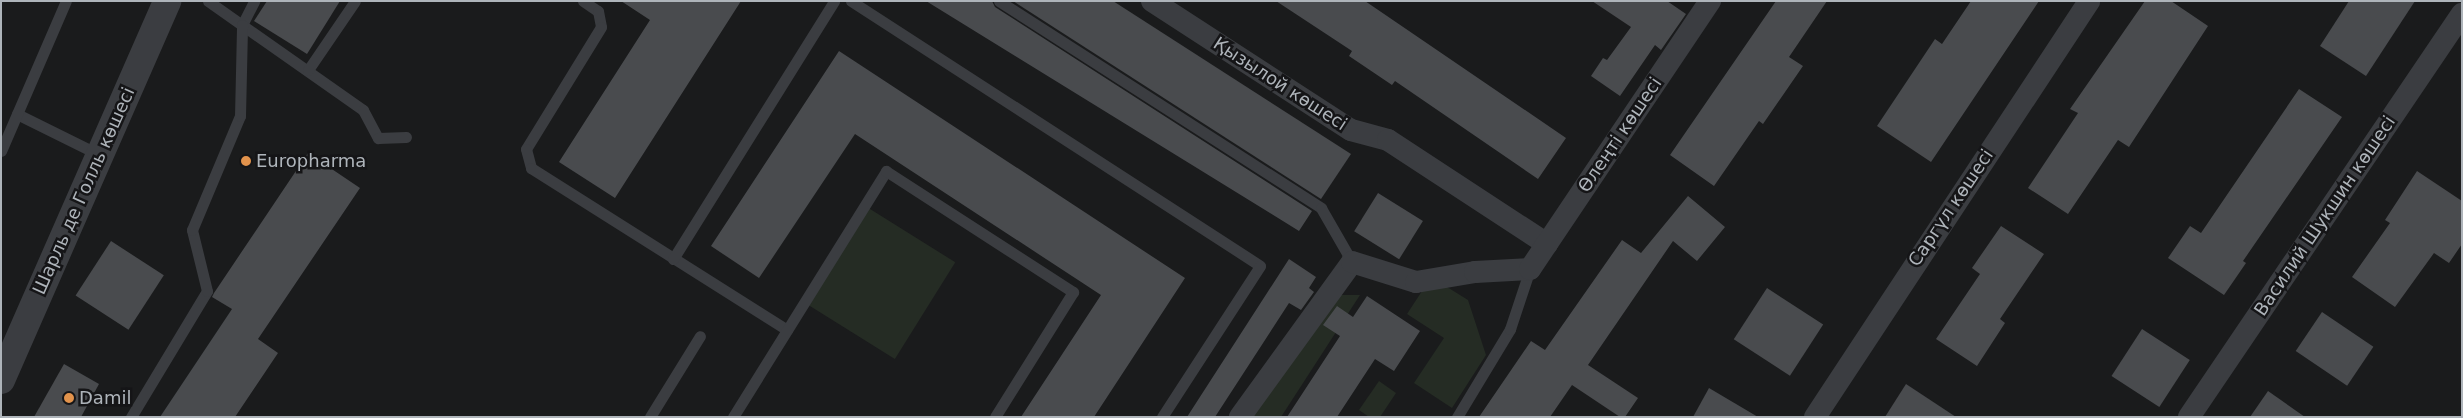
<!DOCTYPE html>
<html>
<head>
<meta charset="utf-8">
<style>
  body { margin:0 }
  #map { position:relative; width:2463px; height:418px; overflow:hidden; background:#1a1b1c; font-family:"DejaVu Sans",sans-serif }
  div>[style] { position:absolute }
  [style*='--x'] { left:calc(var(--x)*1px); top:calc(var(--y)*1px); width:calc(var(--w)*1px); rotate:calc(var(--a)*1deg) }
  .green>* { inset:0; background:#252c24; transform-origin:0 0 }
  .building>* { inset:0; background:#494b4e; transform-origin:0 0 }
  .service>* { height:11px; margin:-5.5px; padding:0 5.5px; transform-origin:5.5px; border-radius:5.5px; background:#3b3d41 }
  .minor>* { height:22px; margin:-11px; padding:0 11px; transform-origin:11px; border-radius:11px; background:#3b3d41 }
  .tertiary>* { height:28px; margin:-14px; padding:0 14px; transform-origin:14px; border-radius:14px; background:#3b3d41 }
  .dots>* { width:14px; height:14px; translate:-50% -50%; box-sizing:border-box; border:2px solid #151517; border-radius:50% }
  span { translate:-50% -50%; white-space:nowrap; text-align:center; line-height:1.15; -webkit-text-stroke:5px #151517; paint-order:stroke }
  .street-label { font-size:18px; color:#aeb4ba }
  .poi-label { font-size:18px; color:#aeb4ba }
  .left { translate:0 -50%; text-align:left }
  .frame { position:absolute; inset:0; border:2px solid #aeb4ba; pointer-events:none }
</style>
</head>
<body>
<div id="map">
  <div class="green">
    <i style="left:862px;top:204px;width:110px;height:114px;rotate:32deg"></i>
    <i style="clip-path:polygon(1439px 282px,1468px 300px,1486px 355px,1452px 408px,1414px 383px,1444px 338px,1407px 314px,1424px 288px)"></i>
    <i style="clip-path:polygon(1328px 295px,1360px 295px,1281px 417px,1250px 417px)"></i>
    <i style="clip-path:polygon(1379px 381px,1396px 393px,1380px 417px,1369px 417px,1359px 410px)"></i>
  </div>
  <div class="building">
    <i style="clip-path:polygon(267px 1px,340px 1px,307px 54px,254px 21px)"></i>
    <i style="clip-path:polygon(621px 1px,741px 1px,615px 198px,559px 162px,650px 20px)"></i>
    <i style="clip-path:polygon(926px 1px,992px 1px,995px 7px,1312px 211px,1299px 231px)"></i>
    <i style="clip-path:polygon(1013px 1px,1113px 1px,1351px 154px,1321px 199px)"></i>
    <i style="clip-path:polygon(1276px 1px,1365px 1px,1566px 138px,1538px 179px,1395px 81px,1392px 85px,1349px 56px,1352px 51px)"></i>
    <i style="clip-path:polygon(1592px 1px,1667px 1px,1686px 14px,1661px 50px,1655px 45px,1620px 96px,1591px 76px,1603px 58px,1607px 60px,1631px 27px)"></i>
    <i style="clip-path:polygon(1776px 1px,1827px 1px,1789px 57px,1803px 66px,1763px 124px,1759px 121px,1714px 186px,1670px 155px)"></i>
    <i style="clip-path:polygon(1971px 1px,2039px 1px,1931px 162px,1877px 126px,1935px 39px,1942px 44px)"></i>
    <i style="clip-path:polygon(2145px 1px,2171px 1px,2208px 26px,2129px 147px,2118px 140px,2068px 214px,2028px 188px,2078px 113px,2070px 109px)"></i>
    <i style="clip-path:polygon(2349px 1px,2415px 1px,2366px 76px,2320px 46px)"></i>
    <i style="clip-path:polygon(839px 51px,1185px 278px,1094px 417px,1021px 417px,1101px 295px,855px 134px,759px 278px,711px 246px)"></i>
    <i style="clip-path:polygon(2299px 89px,2342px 117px,2243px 261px,2246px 263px,2224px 295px,2168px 258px,2190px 226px,2201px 233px)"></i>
    <i style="clip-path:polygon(308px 153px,360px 188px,258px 339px,278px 353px,235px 417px,160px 417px,232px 309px,212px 297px,214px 293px)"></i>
    <i style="clip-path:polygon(2417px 171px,2462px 201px,2462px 244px,2449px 263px,2434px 253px,2395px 307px,2352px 277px,2390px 223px,2385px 220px)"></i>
    <i style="left:1378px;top:193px;width:53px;height:45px;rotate:32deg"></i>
    <i style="clip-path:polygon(1688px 196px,1725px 227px,1697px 261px,1673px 241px,1588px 365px,1638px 398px,1625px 417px,1620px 417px,1572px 385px,1550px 417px,1479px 417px,1531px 341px,1545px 350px,1622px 240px,1641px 253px)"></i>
    <i style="clip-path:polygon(2001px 226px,2044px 254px,2000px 319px,2005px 323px,1977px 366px,1936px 339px,1980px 274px,1972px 268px)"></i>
    <i style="left:111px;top:241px;width:63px;height:65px;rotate:33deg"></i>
    <i style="clip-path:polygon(1289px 259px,1316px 277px,1309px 288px,1314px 292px,1301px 310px,1289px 303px,1215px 417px,1187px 417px)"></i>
    <i style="left:1767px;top:288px;width:67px;height:61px;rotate:33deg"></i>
    <i style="clip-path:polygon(1367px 296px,1420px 331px,1394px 371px,1375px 359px,1337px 417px,1287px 417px,1340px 336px,1323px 325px,1337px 306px,1353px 317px)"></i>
    <i style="left:2322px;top:312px;width:62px;height:47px;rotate:34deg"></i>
    <i style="left:2142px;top:329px;width:57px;height:56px;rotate:33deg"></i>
    <i style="clip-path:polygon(64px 364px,99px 384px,81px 417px,34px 417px)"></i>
    <i style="clip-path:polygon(1906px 384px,1956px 417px,1885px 417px)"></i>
    <i style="clip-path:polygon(1709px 388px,1758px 417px,1693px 417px)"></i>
    <i style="clip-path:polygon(2268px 391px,2305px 417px,2250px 417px)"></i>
  </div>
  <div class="service">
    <i style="--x:208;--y:1;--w:42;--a:35.2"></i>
    <i style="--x:242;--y:25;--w:27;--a:-63"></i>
    <i style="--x:583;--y:1;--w:18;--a:34"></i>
    <i style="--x:598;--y:11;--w:16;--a:79"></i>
    <i style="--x:601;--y:27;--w:143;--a:121.6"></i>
    <i style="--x:526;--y:149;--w:20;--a:75"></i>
    <i style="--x:531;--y:168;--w:303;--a:32.3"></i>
    <i style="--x:851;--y:1;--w:487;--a:32.9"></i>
    <i style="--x:1260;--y:266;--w:180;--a:123"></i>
    <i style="--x:999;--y:1;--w:383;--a:32.7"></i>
    <i style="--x:1321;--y:208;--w:62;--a:60.1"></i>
    <i style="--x:242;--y:25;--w:148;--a:35.1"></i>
    <i style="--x:363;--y:110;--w:32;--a:62"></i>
    <i style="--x:378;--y:138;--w:28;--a:-2"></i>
    <i style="--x:308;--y:70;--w:83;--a:-55.7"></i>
    <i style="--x:17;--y:114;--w:93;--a:26.3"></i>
    <i style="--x:1;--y:151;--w:163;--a:-66.6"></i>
    <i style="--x:673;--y:259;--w:304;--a:-58"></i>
    <i style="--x:131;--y:417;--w:147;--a:-58.9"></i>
    <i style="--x:207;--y:291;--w:63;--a:-103.8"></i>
    <i style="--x:192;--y:230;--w:124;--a:-67.2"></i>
    <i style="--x:240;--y:116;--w:91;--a:-88.7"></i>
    <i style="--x:650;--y:417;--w:95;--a:-58.3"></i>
    <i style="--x:733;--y:417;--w:290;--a:-58.1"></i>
    <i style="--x:886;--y:171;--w:223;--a:32.9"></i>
    <i style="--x:1073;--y:292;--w:147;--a:122"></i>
    <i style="--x:1457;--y:417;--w:103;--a:-58.9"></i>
    <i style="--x:1510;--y:329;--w:63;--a:-71.6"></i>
  </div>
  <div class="minor">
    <i style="--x:1152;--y:1;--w:237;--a:33"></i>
    <i style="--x:1351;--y:130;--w:38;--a:15"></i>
    <i style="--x:1388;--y:140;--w:190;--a:33.2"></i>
    <i style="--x:1240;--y:417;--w:191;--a:-54.1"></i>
    <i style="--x:1352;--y:262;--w:67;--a:17.4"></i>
    <i style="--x:1416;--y:282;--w:60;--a:-9.6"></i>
    <i style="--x:1475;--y:272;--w:55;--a:-3.1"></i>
    <i style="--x:1530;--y:269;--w:323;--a:-56.1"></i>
    <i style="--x:1815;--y:417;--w:498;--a:-56.6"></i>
    <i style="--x:2189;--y:417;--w:487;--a:-55.9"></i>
  </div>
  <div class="tertiary">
    <i style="--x:1;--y:380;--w:414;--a:-66.3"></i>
  </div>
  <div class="dots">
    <i style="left:246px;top:161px;background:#e2934c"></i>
    <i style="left:69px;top:398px;background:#e2934c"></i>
  </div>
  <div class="street-label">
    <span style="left:1280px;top:84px;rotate:33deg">Қызылой көшесі</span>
    <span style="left:1620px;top:135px;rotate:-56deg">Өлеңті көшесі</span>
    <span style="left:84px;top:191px;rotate:-66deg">Шарль де Голль көшесі</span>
    <span style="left:1951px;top:208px;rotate:-56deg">Саргүл көшесі</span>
    <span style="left:2325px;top:216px;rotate:-56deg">Василий Шукшин көшесі</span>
  </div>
  <div class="poi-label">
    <span class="left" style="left:256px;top:161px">Europharma</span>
    <span class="left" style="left:79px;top:398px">Damil</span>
  </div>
  <div class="frame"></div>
</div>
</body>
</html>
